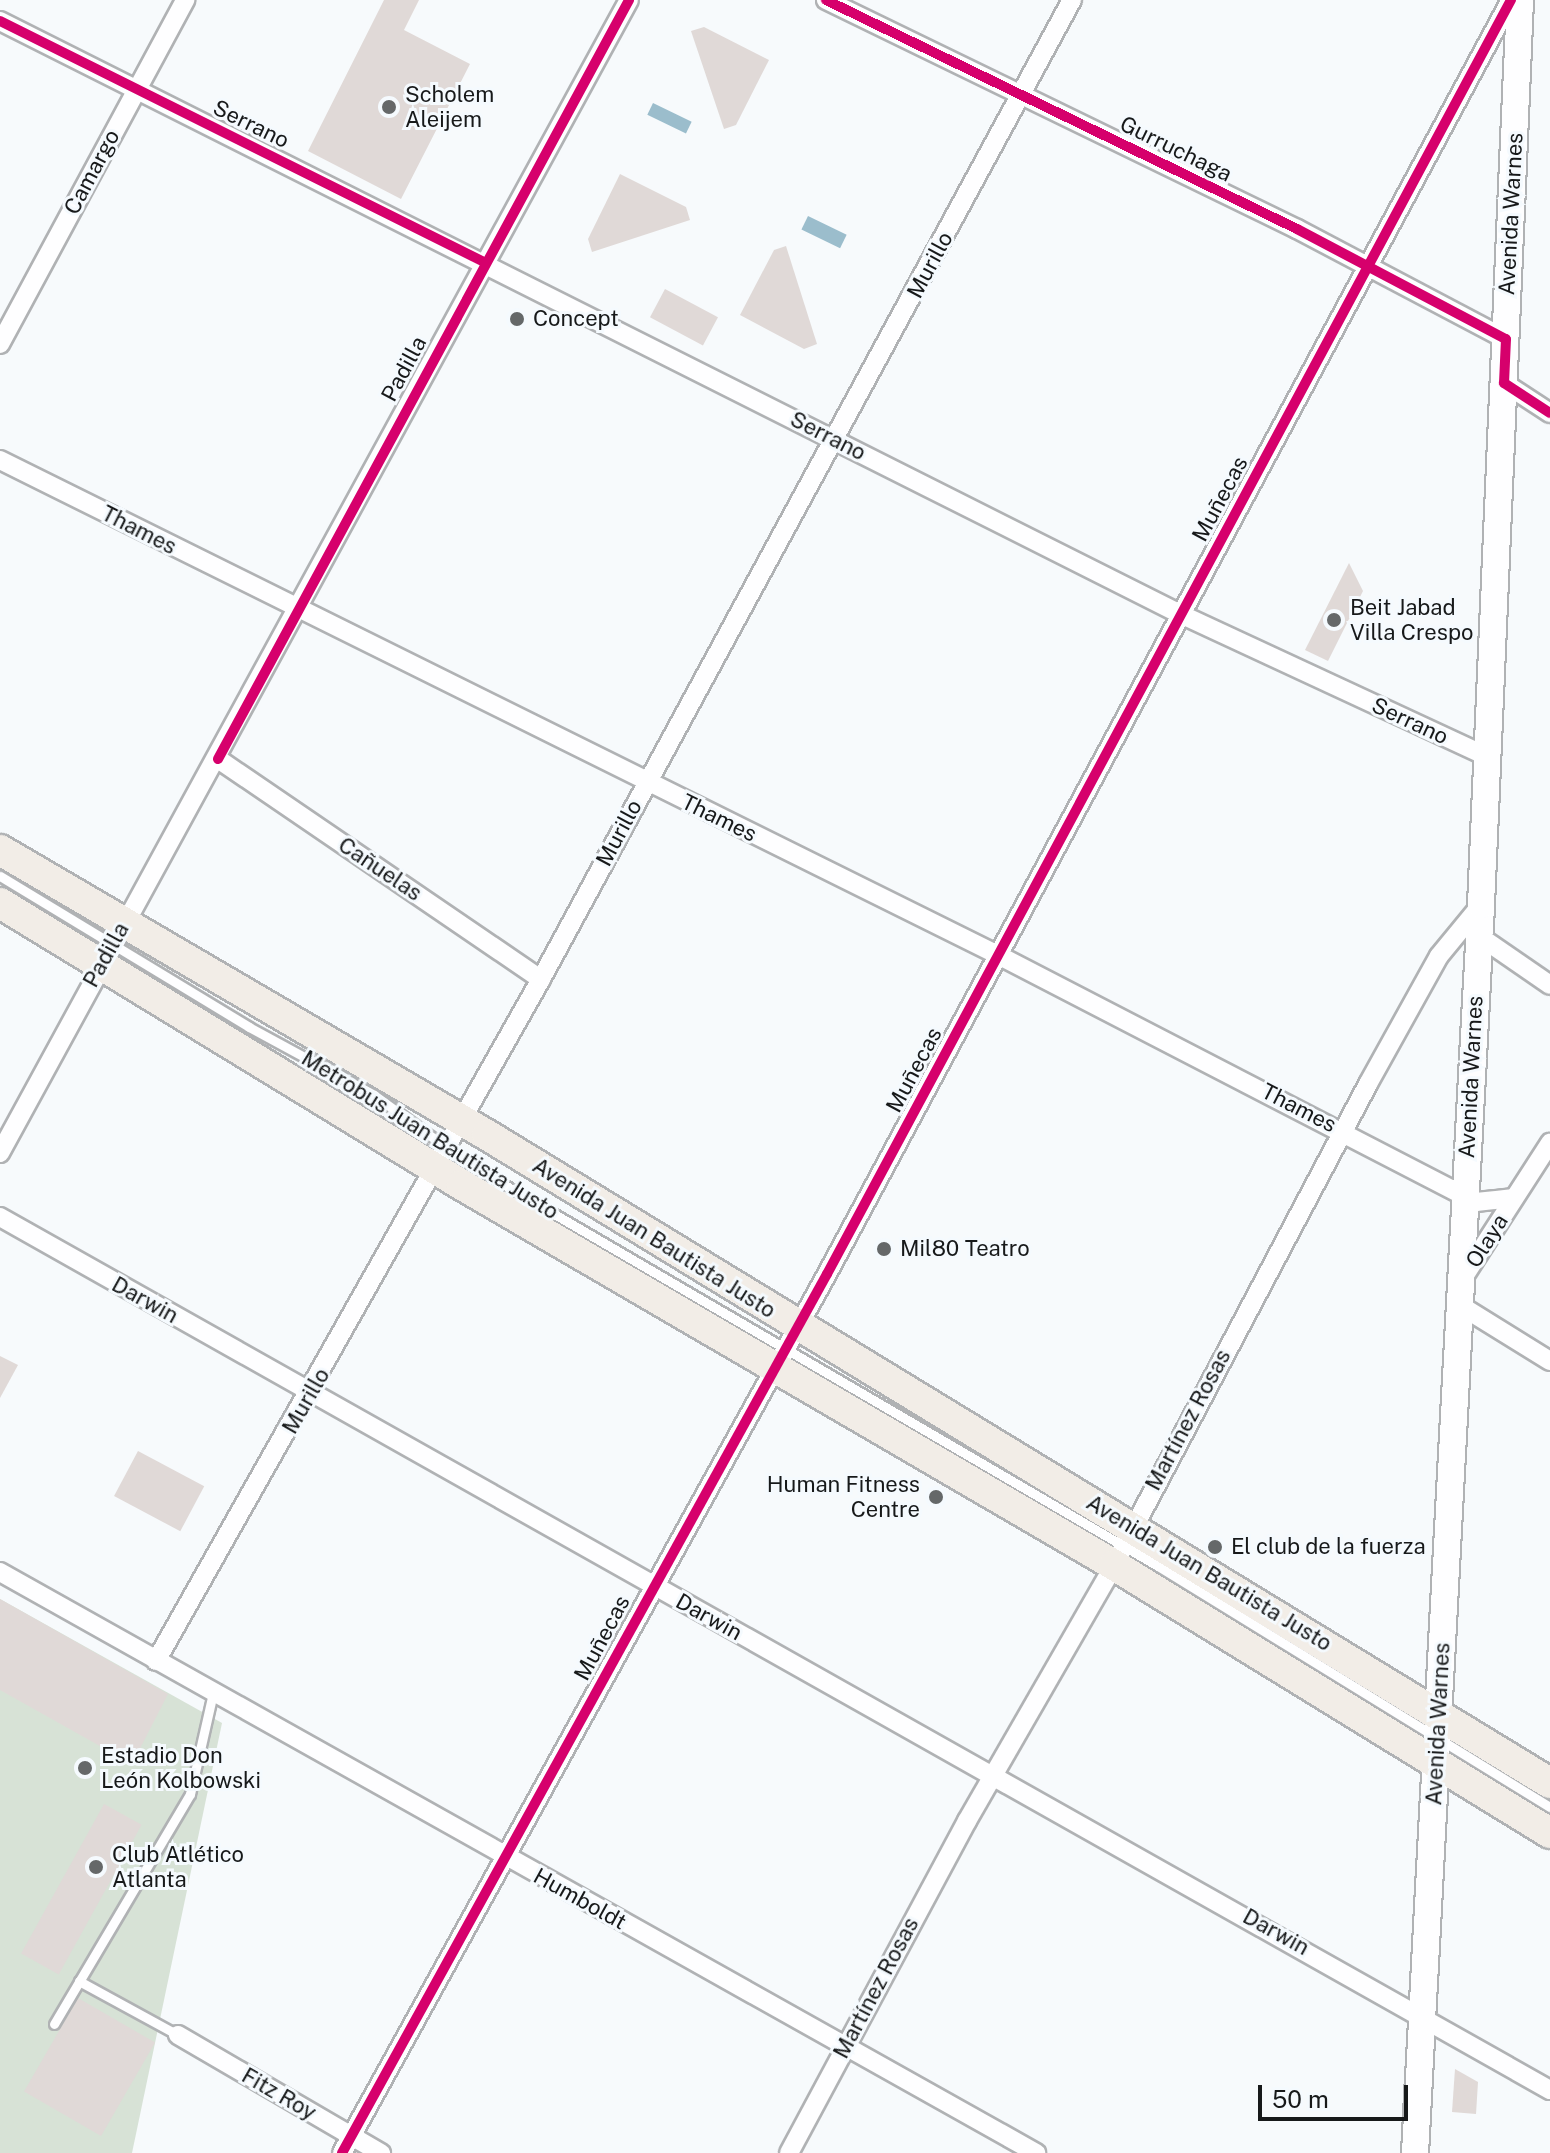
<!DOCTYPE html>
<html>
<head>
<meta charset="utf-8">
<style>
  body { margin:0 }
  #map { position:relative; width:1550px; height:2153px; overflow:hidden; background:#f7fafc; font-family:"Public Sans",sans-serif }
  div>[style] { position:absolute }
  [style*='--x'] { left:calc(var(--x)*1px); top:calc(var(--y)*1px); width:calc(var(--w)*1px); rotate:calc(var(--a)*1deg) }
  .green>* { inset:0; background:#d7e2d6 }
  .water>* { inset:0; background:#9bbdcc; transform-origin:0 0 }
  .building>* { inset:0; background:#e0d9d7; transform-origin:0 0 }
  .roads { filter:drop-shadow(2px 0 #b0b2b4) drop-shadow(-2px 0 #b0b2b4) drop-shadow(0 2px #b0b2b4) drop-shadow(0 -2px #b0b2b4) }
  .lane>* { height:9px; margin:-4.5px; padding:0 4.5px; transform-origin:4.5px; border-radius:4.5px; background:#fefeff }
  .street>* { height:18px; margin:-9px; padding:0 9px; transform-origin:9px; border-radius:9px; background:#fefeff }
  .secondary>* { height:26px; margin:-13px; padding:0 13px; transform-origin:13px; border-radius:13px; background:#fefeff }
  .primary>* { height:30px; margin:-15px; padding:0 15px; transform-origin:15px; border-radius:15px; background:#f2ede7 }
  .cycleway>* { height:10px; margin:-5px; padding:0 5px; transform-origin:5px; border-radius:5px; background:#d6006c }
  .dots>* { width:22px; height:22px; translate:-50% -50%; box-sizing:border-box; border:4px solid #f5fafe; border-radius:50% }
  span { translate:-50% -50%; white-space:nowrap; text-align:center; line-height:1.15; -webkit-text-stroke:6px #f5fafe; paint-order:stroke }
  .poi-label { font-size:22px; color:#17191a }
  .left { translate:0 -50%; text-align:left }
  .right { translate:-100% -50%; text-align:right }
  .street-label { font-size:22px; color:#17191a }
  .scale { position:absolute; left:1258px; top:2085px; width:150px; height:36px; box-sizing:border-box; border:4px solid #17191a; border-top:0; padding-left:10px; font-size:24px; line-height:28px; white-space:nowrap; color:#17191a; -webkit-text-stroke:6px #f5fafe; paint-order:stroke }
</style>
</head>
<body>
<div id="map">
  <div class="green">
    <i style="clip-path:polygon(0 1599px,222px 1723px,132px 2153px,0 2153px)"></i>
  </div>
  <div class="water">
    <i style="left:653px;top:103px;width:43px;height:13px;rotate:26deg"></i>
    <i style="left:808px;top:216px;width:43px;height:15px;rotate:26deg"></i>
  </div>
  <div class="building">
    <i style="clip-path:polygon(384px 0,419px 0,404px 30px,470px 64px,401px 199px,308px 151px)"></i>
    <i style="clip-path:polygon(704px 27px,769px 60px,736px 125px,724px 129px,691px 31px)"></i>
    <i style="clip-path:polygon(620px 174px,686px 207px,690px 220px,592px 252px,588px 239px)"></i>
    <i style="clip-path:polygon(786px 246px,817px 344px,804px 349px,740px 315px,774px 250px)"></i>
    <i style="left:665px;top:289px;width:60px;height:32px;rotate:28deg"></i>
    <i style="clip-path:polygon(1349px 563px,1363px 591px,1328px 661px,1305px 650px)"></i>
    <i style="clip-path:polygon(0 1356px,18px 1365px,0 1398px)"></i>
    <i style="left:138px;top:1451px;width:75px;height:51px;rotate:28deg"></i>
    <i style="clip-path:polygon(0 1599px,168px 1694px,132px 1764px,0 1690px)"></i>
    <i style="left:104px;top:1804px;width:43px;height:171px;rotate:29deg"></i>
    <i style="left:78px;top:1998px;width:89px;height:108px;rotate:30deg"></i>
    <i style="clip-path:polygon(1455px 2069px,1478px 2082px,1476px 2114px,1452px 2112px)"></i>
  </div>
  <div class="roads">
    <div class="lane">
      <i style="--x:0;--y:876;--w:291;--a:31.2"></i>
      <i style="--x:249;--y:1027;--w:142;--a:28.5"></i>
      <i style="--x:374;--y:1095;--w:121;--a:35.9"></i>
      <i style="--x:472;--y:1166;--w:794;--a:30.25"></i>
      <i style="--x:1158;--y:1566;--w:460;--a:31.6"></i>
      <i style="--x:79;--y:1981;--w:113;--a:28.6"></i>
      <i style="--x:54;--y:2024;--w:267;--a:-59.4"></i>
      <i style="--x:190;--y:1794;--w:104;--a:-77.2"></i>
    </div>
    <div class="street">
      <i style="--x:826;--y:0;--w:524;--a:25.93"></i>
      <i style="--x:1297;--y:229;--w:236;--a:27.8"></i>
      <i style="--x:0;--y:21;--w:1321;--a:26.68"></i>
      <i style="--x:1180;--y:614;--w:340;--a:24.9"></i>
      <i style="--x:0;--y:344;--w:391;--a:-61.7"></i>
      <i style="--x:1504;--y:383;--w:55;--a:33.1"></i>
      <i style="--x:0;--y:460;--w:1114;--a:26.38"></i>
      <i style="--x:998;--y:955;--w:538;--a:27.33"></i>
      <i style="--x:1476;--y:1202;--w:38;--a:-6"></i>
      <i style="--x:218;--y:759;--w:391;--a:34.3"></i>
      <i style="--x:1479;--y:936;--w:86;--a:34.6"></i>
      <i style="--x:0;--y:1153;--w:1313;--a:-61.39"></i>
      <i style="--x:0;--y:1217;--w:1779;--a:29.39"></i>
      <i style="--x:1463;--y:1278;--w:161;--a:-57.2"></i>
      <i style="--x:1458;--y:1304;--w:108;--a:31.8"></i>
      <i style="--x:0;--y:1572;--w:1188;--a:29.28"></i>
      <i style="--x:156;--y:1661;--w:783;--a:-60.55"></i>
      <i style="--x:541;--y:979;--w:1114;--a:-61.53"></i>
      <i style="--x:178;--y:2035;--w:235;--a:30.2"></i>
      <i style="--x:342;--y:2153;--w:1004;--a:-61.11"></i>
      <i style="--x:827;--y:1274;--w:1446;--a:-61.77"></i>
      <i style="--x:789;--y:2153;--w:377;--a:-61.8"></i>
      <i style="--x:967;--y:1821;--w:295;--a:-60.1"></i>
      <i style="--x:1114;--y:1565;--w:544;--a:-62.16"></i>
      <i style="--x:1368;--y:1084;--w:146;--a:-61"></i>
      <i style="--x:1439;--y:956;--w:66;--a:-50.5"></i>
    </div>
    <div class="secondary">
      <i style="--x:1415;--y:2153;--w:1250;--a:-86.97"></i>
      <i style="--x:1481;--y:905;--w:906;--a:-87.53"></i>
    </div>
    <div class="primary">
      <i style="--x:0;--y:850;--w:564;--a:30.34"></i>
      <i style="--x:487;--y:1135;--w:1245;--a:31.37"></i>
      <i style="--x:0;--y:903;--w:541;--a:31.4"></i>
      <i style="--x:462;--y:1185;--w:755;--a:30.23"></i>
      <i style="--x:1114;--y:1565;--w:512;--a:31.58"></i>
    </div>
  </div>
  <div class="cycleway">
    <i style="--x:826;--y:0;--w:524;--a:25.93"></i>
    <i style="--x:1297;--y:229;--w:236;--a:27.8"></i>
    <i style="--x:1506;--y:339;--w:44;--a:92.6"></i>
    <i style="--x:1504;--y:383;--w:55;--a:33.1"></i>
    <i style="--x:0;--y:21;--w:541;--a:26.47"></i>
    <i style="--x:218;--y:759;--w:863;--a:-61.56"></i>
    <i style="--x:342;--y:2153;--w:1004;--a:-61.11"></i>
    <i style="--x:827;--y:1274;--w:1446;--a:-61.77"></i>
  </div>
  <div class="dots">
    <i style="left:389px;top:107px;background:#656869"></i>
    <i style="left:517px;top:319px;background:#656869"></i>
    <i style="left:1334px;top:620px;background:#656869"></i>
    <i style="left:884px;top:1249px;background:#656869"></i>
    <i style="left:936px;top:1497px;background:#656869"></i>
    <i style="left:1215px;top:1547px;background:#656869"></i>
    <i style="left:85px;top:1768px;background:#656869"></i>
    <i style="left:96px;top:1867px;background:#656869"></i>
  </div>
  <div class="poi-label">
    <span class="left" style="left:405px;top:107px">Scholem<br>Aleijem</span>
    <span class="left" style="left:533px;top:319px">Concept</span>
    <span class="left" style="left:1350px;top:620px">Beit Jabad<br>Villa Crespo</span>
    <span class="left" style="left:900px;top:1249px">Mil80 Teatro</span>
    <span class="right" style="left:920px;top:1497px">Human Fitness<br>Centre</span>
    <span class="left" style="left:1231px;top:1547px">El club de la fuerza</span>
    <span class="left" style="left:101px;top:1768px">Estadio Don<br>León Kolbowski</span>
    <span class="left" style="left:112px;top:1867px">Club Atlético<br>Atlanta</span>
  </div>
  <div class="street-label">
    <span style="left:251px;top:124px;rotate:26deg">Serrano</span>
    <span style="left:1176px;top:149px;rotate:26deg">Gurruchaga</span>
    <span style="left:92px;top:172px;rotate:-62deg">Camargo</span>
    <span style="left:1511px;top:214px;rotate:-87deg">Avenida Warnes</span>
    <span style="left:930px;top:265px;rotate:-62deg">Murillo</span>
    <span style="left:404px;top:369px;rotate:-62deg">Padilla</span>
    <span style="left:828px;top:436px;rotate:27deg">Serrano</span>
    <span style="left:1220px;top:499px;rotate:-62deg">Muñecas</span>
    <span style="left:139px;top:530px;rotate:27deg">Thames</span>
    <span style="left:1410px;top:721px;rotate:25deg">Serrano</span>
    <span style="left:719px;top:818px;rotate:26deg">Thames</span>
    <span style="left:619px;top:833px;rotate:-62deg">Murillo</span>
    <span style="left:380px;top:869px;rotate:34deg">Cañuelas</span>
    <span style="left:106px;top:955px;rotate:-61deg">Padilla</span>
    <span style="left:914px;top:1070px;rotate:-62deg">Muñecas</span>
    <span style="left:1471px;top:1077px;rotate:-87deg">Avenida Warnes</span>
    <span style="left:1299px;top:1108px;rotate:27deg">Thames</span>
    <span style="left:430px;top:1135px;rotate:32deg">Metrobus Juan Bautista Justo</span>
    <span style="left:654px;top:1238px;rotate:32deg">Avenida Juan Bautista Justo</span>
    <span style="left:1487px;top:1241px;rotate:-58deg">Olaya</span>
    <span style="left:145px;top:1300px;rotate:29deg">Darwin</span>
    <span style="left:306px;top:1401px;rotate:-60deg">Murillo</span>
    <span style="left:1188px;top:1420px;rotate:-62deg">Martínez Rosas</span>
    <span style="left:1209px;top:1573px;rotate:31deg">Avenida Juan Bautista Justo</span>
    <span style="left:709px;top:1617px;rotate:29deg">Darwin</span>
    <span style="left:602px;top:1638px;rotate:-62deg">Muñecas</span>
    <span style="left:1438px;top:1724px;rotate:-87deg">Avenida Warnes</span>
    <span style="left:580px;top:1899px;rotate:29deg">Humboldt</span>
    <span style="left:1276px;top:1932px;rotate:29deg">Darwin</span>
    <span style="left:876px;top:1988px;rotate:-62deg">Martínez Rosas</span>
    <span style="left:279px;top:2094px;rotate:30deg">Fitz Roy</span>
  </div>
  <div class="scale">50 m</div>
</div>
</body>
</html>
